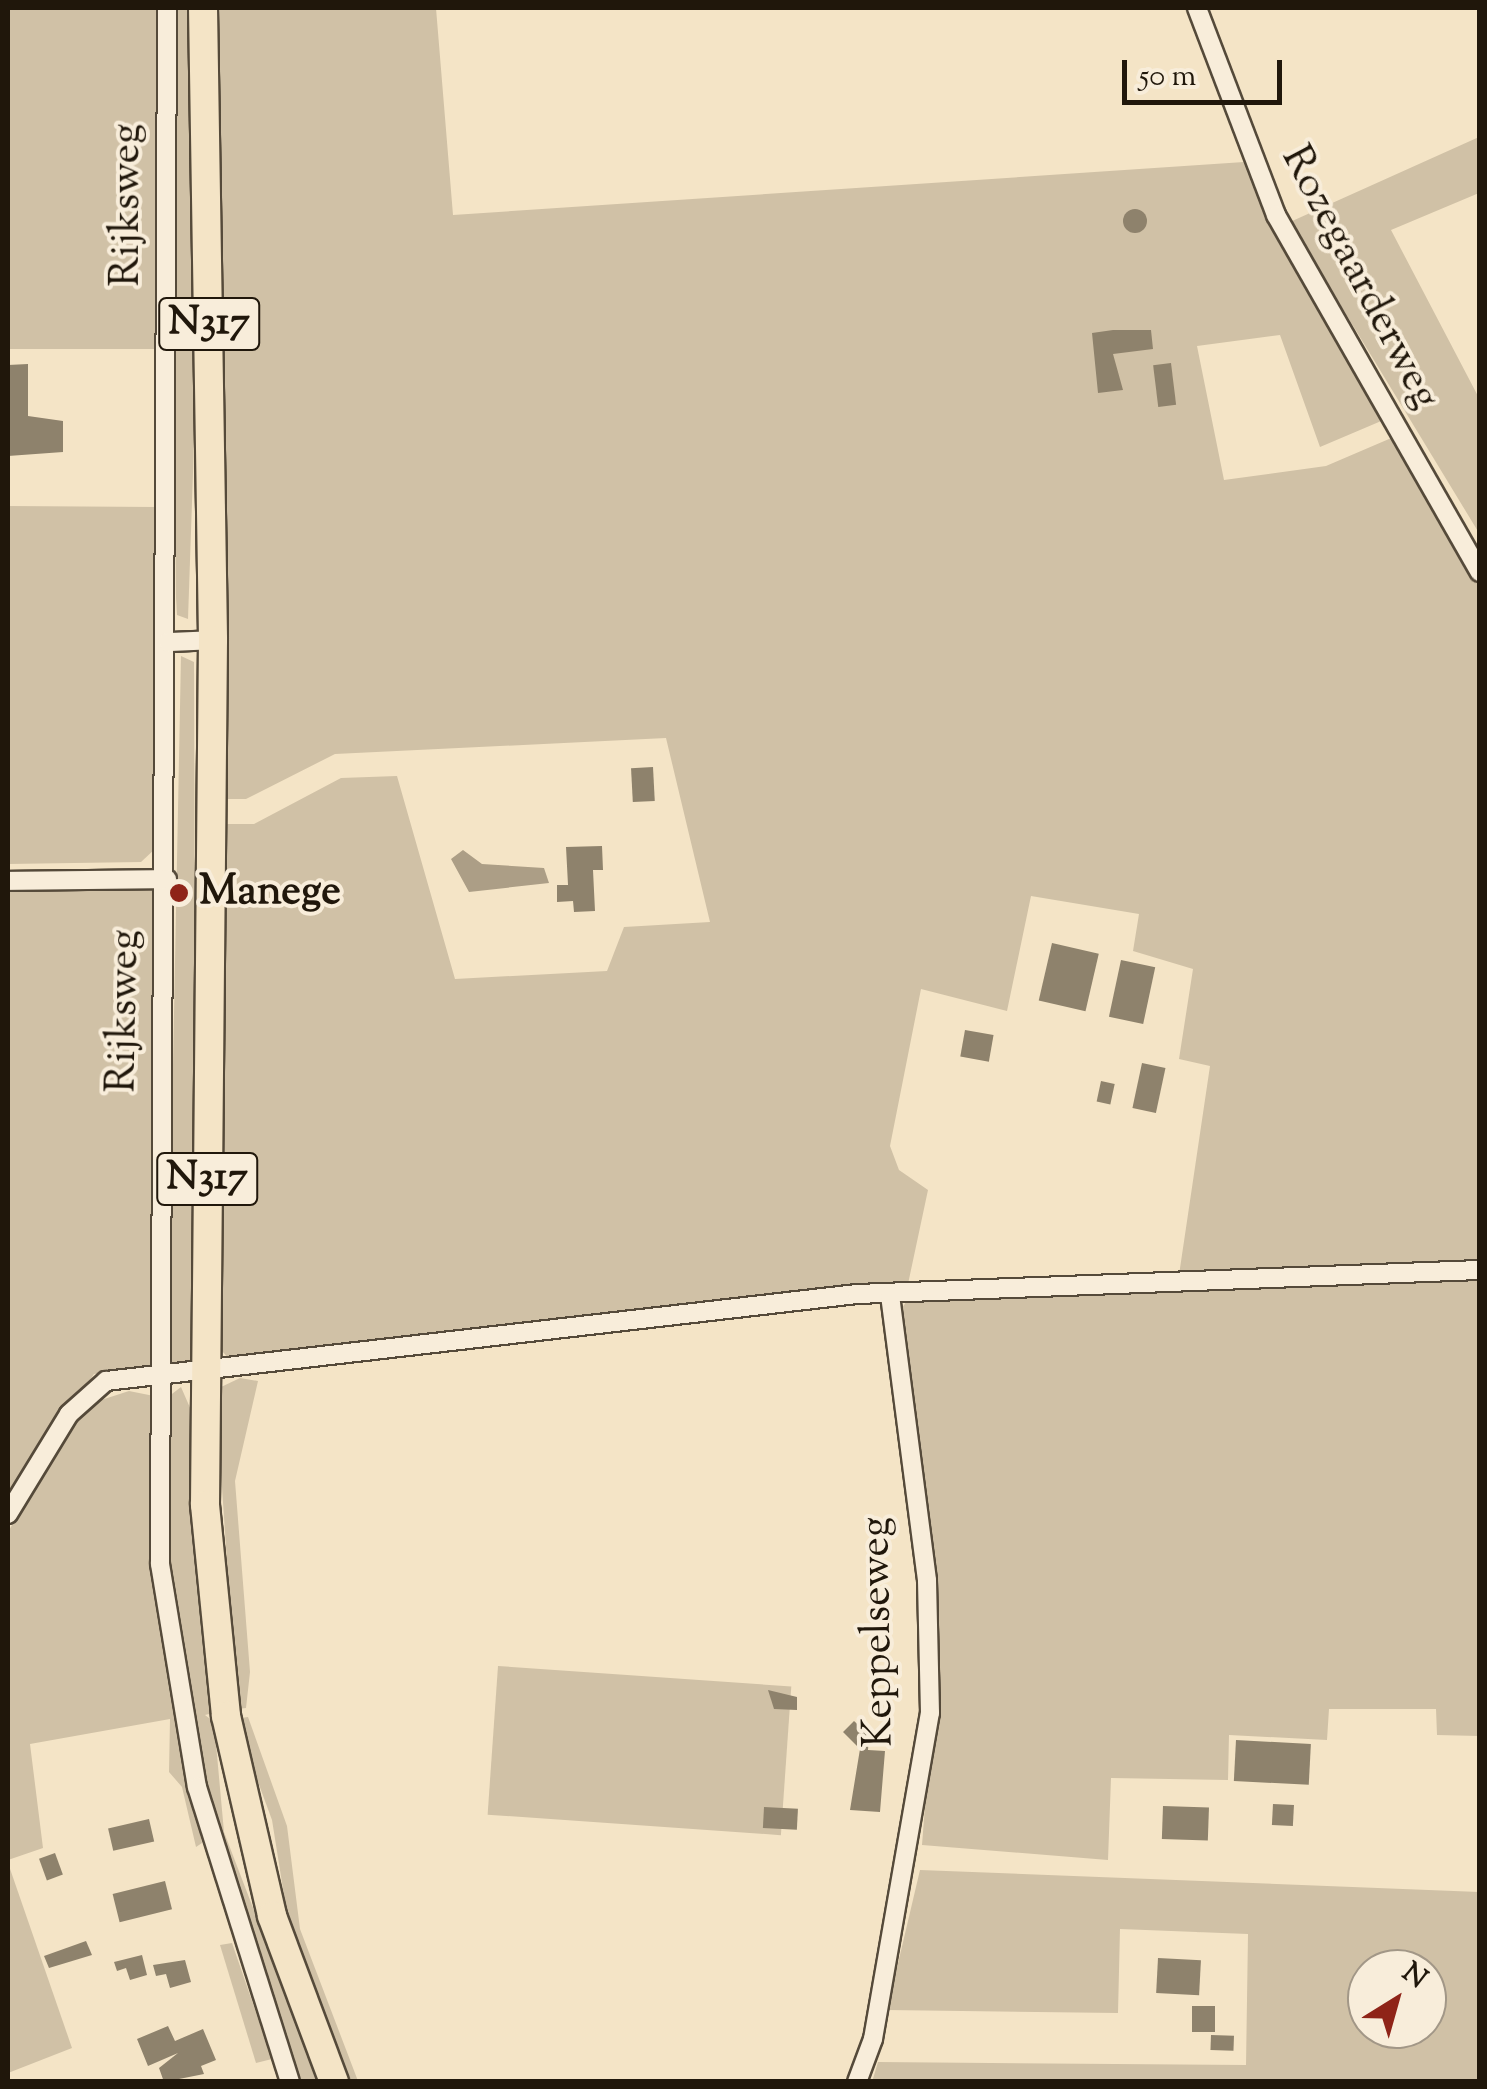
<!DOCTYPE html>
<html>
<head>
<meta charset="utf-8">
<style>
  body { margin:0 }
  #map { position:relative; width:1487px; height:2089px; overflow:hidden; background:#f4e4c6; font-family:"Sorts Mill Goudy",serif }
  div>[style] { position:absolute }
  [style*='--x'] { left:calc(var(--x)*1px); top:calc(var(--y)*1px); width:calc(var(--w)*1px); rotate:calc(var(--a)*1deg) }
  .green>* { inset:0; background:#d0c1a6; transform-origin:0 0 }
  .water>* { inset:0; background:#ac9e86 }
  .building>* { inset:0; background:#8e826c; transform-origin:0 0 }
  .round { border-radius:50% }
  .roads { filter:drop-shadow(2px 0 #554a3a) drop-shadow(-2px 0 #554a3a) drop-shadow(0 2px #554a3a) drop-shadow(0 -2px #554a3a) }
  .street>* { height:18px; margin:-9px; padding:0 9px; transform-origin:9px; border-radius:9px; background:#f8edda }
  .primary>* { height:28px; margin:-14px; padding:0 14px; transform-origin:14px; border-radius:14px; background:#f4e4c6 }
  .dots>* { width:28px; height:28px; translate:-50% -50%; box-sizing:border-box; border:5px solid #f8edda; border-radius:50% }
  span { translate:-50% -50%; white-space:nowrap; text-align:center; line-height:1.15; -webkit-text-stroke:8px #f8edda; paint-order:stroke }
  .shield-label span { padding:2px 8px; background:#f8edda; border:2px solid; border-radius:8px; -webkit-text-stroke-width:0 }
  .shield-label { font-size:40px; color:#20170b; font-weight:700 }
  .street-label { font-size:42px; color:#20170b }
  .poi-label { font-size:42px; color:#20170b; font-weight:700 }
  .left { translate:0 -50%; text-align:left }
  .frame { position:absolute; inset:0; border:10px solid #20170b; pointer-events:none }
  .north { position:absolute; left:1347px; top:1949px; width:100px; height:100px; box-sizing:border-box; background:#f8edda; border:2px solid #a29787; border-radius:50%; rotate:37deg; font-size:28px; font-weight:700; line-height:40px; text-align:center; color:#20170b }
  .north::after { content:''; display:block; margin:auto; width:35px; height:45px; background:#8f2418; clip-path:polygon(50% 0,100% 100%,50% 72%,0 100%) }
  .scale { position:absolute; left:1122px; top:60px; width:160px; height:45px; box-sizing:border-box; border:5px solid #20170b; border-top:0; padding-left:12px; font-size:30px; line-height:35px; white-space:nowrap; color:#20170b; -webkit-text-stroke:8px #f8edda; paint-order:stroke }
</style>
</head>
<body>
<div id="map">
  <div class="green">
    <i style="left:8px;top:8px;width:148px;height:341px"></i>
    <i style="clip-path:polygon(171px 8px,191px 8px,197px 356px,188px 619px,177px 615px,176px 598px)"></i>
    <i style="clip-path:polygon(213px 8px,436px 8px,453px 215px,1244px 162px,1393px 416px,1320px 447px,1280px 335px,1197px 346px,1224px 480px,1326px 466px,1403px 433px,1479px 565px,1479px 1262px,1179px 1275px,1210px 1066px,1179px 1059px,1193px 969px,1133px 951px,1139px 914px,1031px 896px,1007px 1011px,921px 989px,890px 1146px,899px 1170px,928px 1190px,908px 1284px,230px 1360px,222px 1351px,225px 824px,254px 824px,341px 778px,397px 776px,455px 979px,607px 971px,624px 927px,710px 922px,666px 738px,335px 754px,246px 799px,225px 799px,227px 497px,220px 462px)"></i>
    <i style="clip-path:polygon(1479px 137px,1479px 193px,1391px 230px,1479px 398px,1479px 533px,1290px 222px)"></i>
    <i style="clip-path:polygon(8px 506px,156px 507px,156px 848px,141px 862px,8px 864px)"></i>
    <i style="clip-path:polygon(181px 656px,194px 662px,196px 1363px,167px 1372px)"></i>
    <i style="clip-path:polygon(8px 885px,156px 886px,152px 1367px,94px 1374px,8px 1503px)"></i>
    <i style="clip-path:polygon(1479px 1278px,1479px 1736px,1437px 1735px,1436px 1709px,1329px 1709px,1327px 1740px,1229px 1735px,1228px 1780px,1111px 1778px,1108px 1860px,922px 1845px,939px 1625px,904px 1350px,900px 1312px,907px 1300px)"></i>
    <i style="clip-path:polygon(240px 1378px,258px 1381px,235px 1481px,250px 1672px,246px 1708px,237px 1709px,216px 1399px,219px 1388px)"></i>
    <i style="clip-path:polygon(181px 1387px,191px 1410px,213px 1713px,205px 1715px,214px 1722px,224px 1832px,319px 2081px,298px 2081px,222px 1854px,189px 1726px,167px 1533px,168px 1397px)"></i>
    <i style="clip-path:polygon(129px 1391px,154px 1396px,156px 1577px,202px 1843px,196px 1847px,182px 1787px,169px 1772px,170px 1719px,30px 1744px,43px 1848px,8px 1860px,8px 1532px,69px 1426px,95px 1402px)"></i>
    <i style="left:498px;top:1666px;width:294px;height:149px;rotate:4deg"></i>
    <i style="clip-path:polygon(248px 1717px,287px 1826px,300px 1929px,358px 2081px,347px 2081px,290px 1933px,272px 1820px,247px 1752px,241px 1718px)"></i>
    <i style="clip-path:polygon(8px 1863px,72px 2048px,8px 2073px)"></i>
    <i style="clip-path:polygon(evenodd,920px 1870px,1479px 1892px,1479px 2081px,872px 2082px,878px 2062px,1246px 2065px,1248px 1934px,1120px 1929px,1118px 2013px,887px 2010px,920px 1870px,1367px 1969px,1427px 1969px,1427px 2029px,1367px 2029px,1367px 1969px)"></i>
    <i style="clip-path:polygon(232px 1943px,272px 2059px,256px 2063px,220px 1945px)"></i>
  </div>
  <div class="water">
    <i style="clip-path:polygon(463px 850px,482px 864px,544px 868px,549px 883px,469px 892px,451px 859px)"></i>
  </div>
  <div class="building">
    <i class="round" style="left:1123px;top:209px;width:24px;height:24px"></i>
    <i style="clip-path:polygon(1113px 330px,1151px 330px,1153px 349px,1113px 354px,1123px 390px,1098px 393px,1092px 333px)"></i>
    <i style="left:1171px;top:363px;width:42px;height:18px;rotate:83deg"></i>
    <i style="clip-path:polygon(28px 364px,28px 416px,63px 421px,63px 452px,8px 456px,8px 365px)"></i>
    <i style="left:653px;top:767px;width:34px;height:22px;rotate:87deg"></i>
    <i style="clip-path:polygon(602px 846px,603px 870px,593px 870px,595px 911px,574px 912px,573px 901px,557px 902px,557px 885px,568px 885px,566px 847px)"></i>
    <i style="left:1052px;top:943px;width:48px;height:59px;rotate:13deg"></i>
    <i style="left:1121px;top:960px;width:35px;height:58px;rotate:12deg"></i>
    <i style="left:965px;top:1030px;width:29px;height:27px;rotate:10deg"></i>
    <i style="left:1142px;top:1063px;width:24px;height:46px;rotate:12deg"></i>
    <i style="left:1101px;top:1081px;width:14px;height:21px;rotate:12deg"></i>
    <i style="clip-path:polygon(768px 1690px,797px 1697px,797px 1710px,774px 1709px)"></i>
    <i style="clip-path:polygon(854px 1721px,869px 1735px,868px 1750px,885px 1751px,880px 1812px,850px 1810px,860px 1749px,843px 1732px)"></i>
    <i style="left:1236px;top:1740px;width:75px;height:41px;rotate:3deg"></i>
    <i style="left:1273px;top:1804px;width:21px;height:21px;rotate:3deg"></i>
    <i style="left:1163px;top:1806px;width:46px;height:33px;rotate:2deg"></i>
    <i style="left:764px;top:1807px;width:34px;height:21px;rotate:3deg"></i>
    <i style="left:149px;top:1819px;width:23px;height:42px;rotate:77deg"></i>
    <i style="left:55px;top:1853px;width:23px;height:17px;rotate:70deg"></i>
    <i style="left:165px;top:1881px;width:29px;height:54px;rotate:76deg"></i>
    <i style="clip-path:polygon(86px 1941px,92px 1955px,49px 1968px,44px 1956px)"></i>
    <i style="clip-path:polygon(142px 1955px,147px 1975px,130px 1980px,126px 1968px,117px 1971px,114px 1962px)"></i>
    <i style="left:1158px;top:1958px;width:43px;height:35px;rotate:3deg"></i>
    <i style="clip-path:polygon(185px 1960px,191px 1982px,170px 1988px,166px 1974px,156px 1976px,153px 1965px)"></i>
    <i style="left:1192px;top:2006px;width:23px;height:26px"></i>
    <i style="clip-path:polygon(168px 2026px,175px 2041px,203px 2029px,216px 2060px,201px 2066px,204px 2074px,164px 2082px,159px 2068px,178px 2053px,148px 2066px,137px 2039px)"></i>
    <i style="left:1211px;top:2035px;width:23px;height:15px;rotate:2deg"></i>
  </div>
  <div class="roads">
    <div class="street">
      <i style="--x:167;--y:8;--w:1556;--a:90.26"></i>
      <i style="--x:160;--y:1564;--w:226;--a:80.6"></i>
      <i style="--x:197;--y:1787;--w:309;--a:72.5"></i>
      <i style="--x:1197;--y:8;--w:222;--a:69.1"></i>
      <i style="--x:1276;--y:215;--w:411;--a:60.3"></i>
      <i style="--x:168;--y:642;--w:45;--a:-2.5"></i>
      <i style="--x:8;--y:881;--w:159;--a:-0.7"></i>
      <i style="--x:8;--y:1514;--w:117;--a:-58.6"></i>
      <i style="--x:69;--y:1414;--w:50;--a:-41.7"></i>
      <i style="--x:106;--y:1381;--w:756;--a:-6.61"></i>
      <i style="--x:857;--y:1294;--w:623;--a:-2.21"></i>
      <i style="--x:857;--y:2082;--w:46;--a:-69.6"></i>
      <i style="--x:873;--y:2039;--w:331;--a:-80.1"></i>
      <i style="--x:930;--y:1713;--w:133;--a:-91.3"></i>
      <i style="--x:927;--y:1580;--w:287;--a:-97.4"></i>
    </div>
    <div class="primary">
      <i style="--x:203;--y:8;--w:632;--a:89.09"></i>
      <i style="--x:213;--y:640;--w:865;--a:90.53"></i>
      <i style="--x:205;--y:1505;--w:212;--a:84.3"></i>
      <i style="--x:226;--y:1716;--w:205;--a:77"></i>
      <i style="--x:272;--y:1916;--w:177;--a:69.5"></i>
    </div>
  </div>
  <div class="dots">
    <i style="left:179px;top:893px;background:#8f2418"></i>
  </div>
  <div class="shield-label">
    <span style="left:209px;top:324px">N317</span>
    <span style="left:207px;top:1179px">N317</span>
  </div>
  <div class="street-label">
    <span style="left:128px;top:205px;rotate:-90deg">Rijksweg</span>
    <span style="left:1359px;top:278px;rotate:62deg">Rozegaarderweg</span>
    <span style="left:125px;top:1011px;rotate:-89deg">Rijksweg</span>
    <span style="left:879px;top:1632px;rotate:-91deg">Keppelseweg</span>
  </div>
  <div class="poi-label">
    <span class="left" style="left:199px;top:893px">Manege</span>
  </div>
  <div class="frame"></div>
  <div class="north">N</div>
  <div class="scale">50 m</div>
</div>
</body>
</html>
